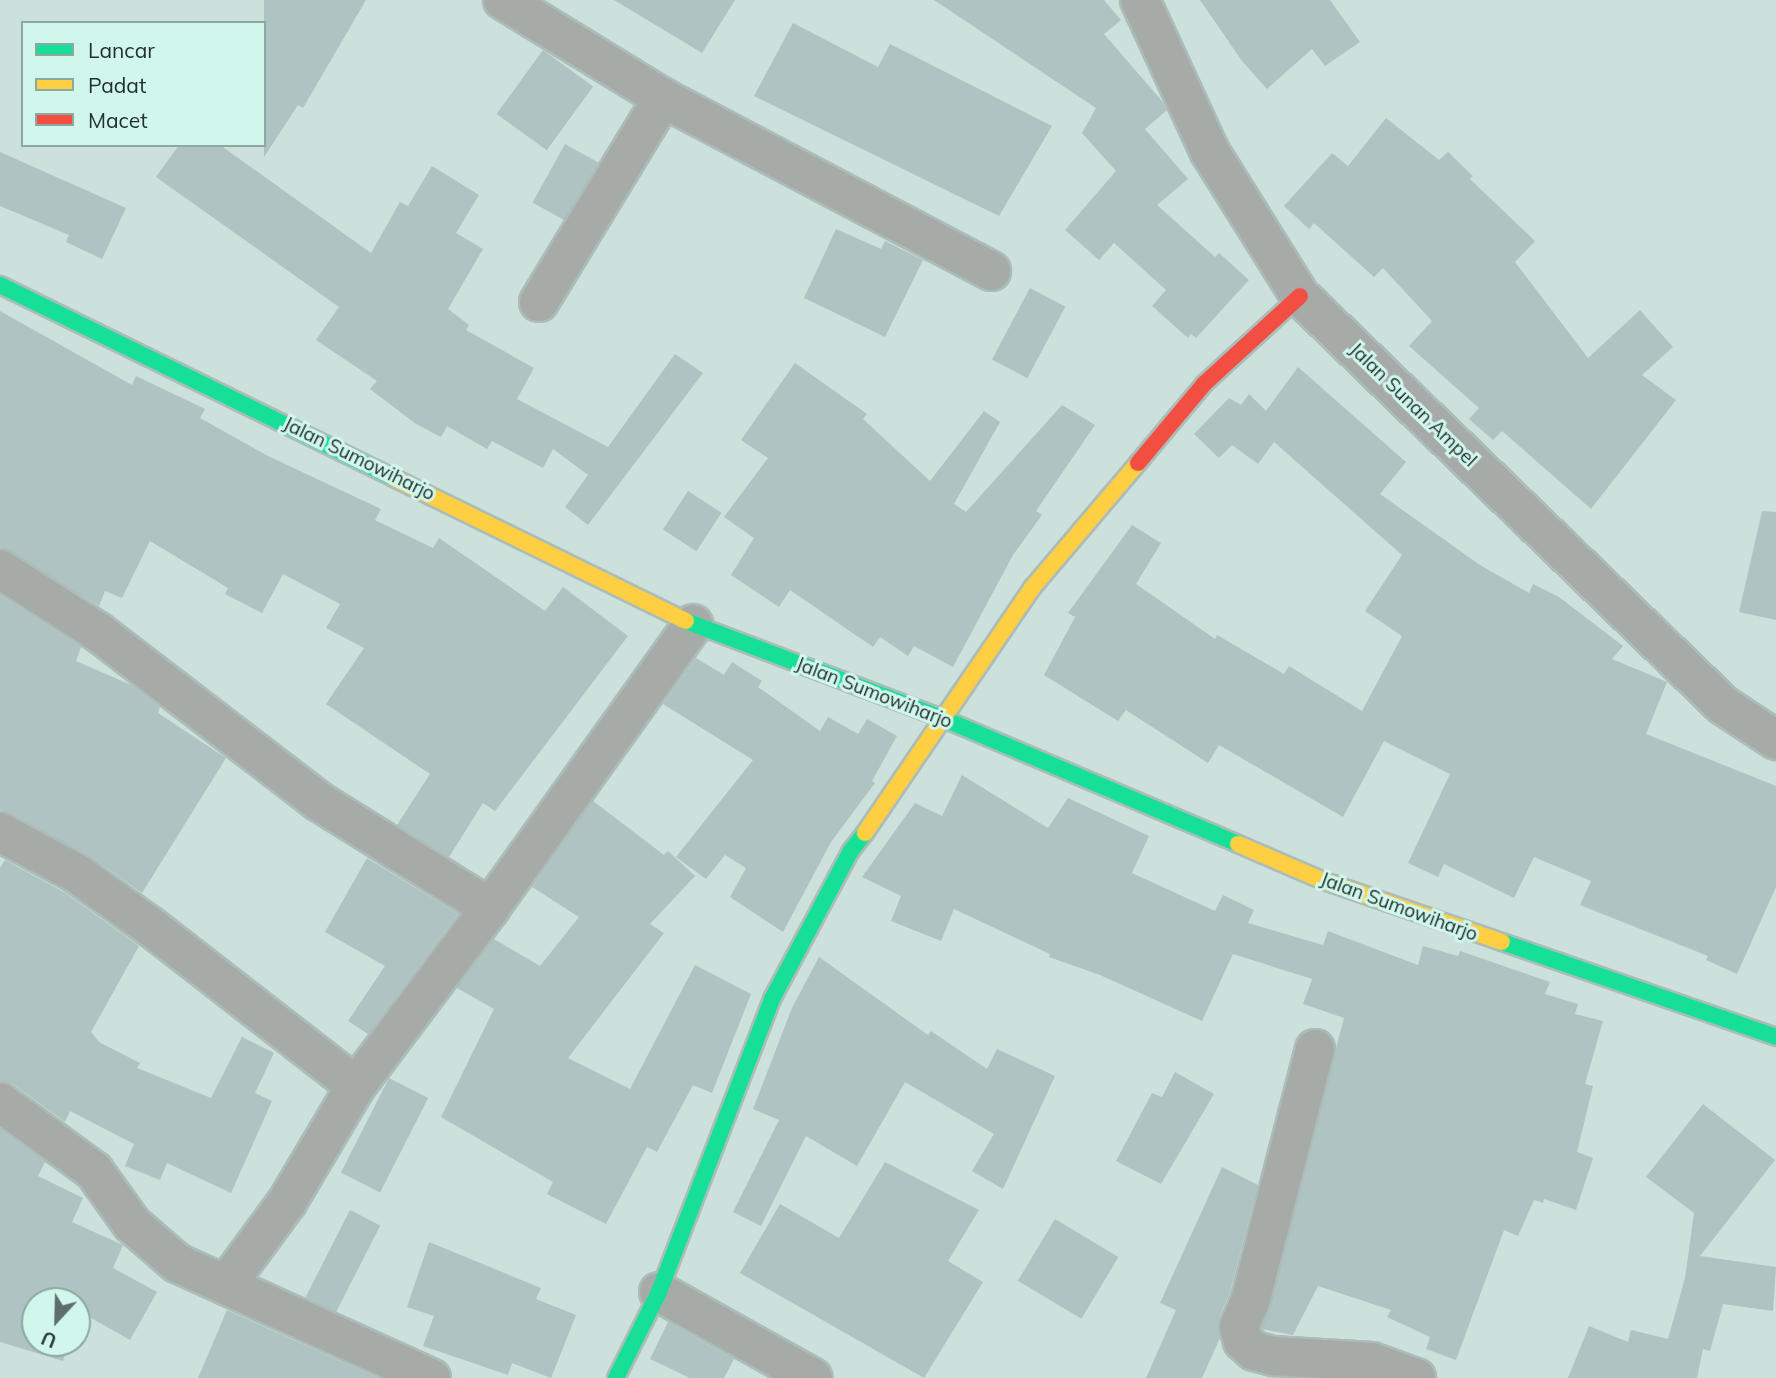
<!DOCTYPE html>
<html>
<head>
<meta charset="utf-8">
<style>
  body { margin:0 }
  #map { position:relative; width:1776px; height:1378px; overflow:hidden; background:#cce1dc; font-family:Mulish,sans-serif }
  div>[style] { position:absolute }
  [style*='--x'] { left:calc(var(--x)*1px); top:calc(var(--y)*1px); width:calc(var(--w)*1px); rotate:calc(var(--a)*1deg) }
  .building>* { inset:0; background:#afc3c2; transform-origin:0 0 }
  .roads { filter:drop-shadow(2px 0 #acbcb8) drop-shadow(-2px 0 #acbcb8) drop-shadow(0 2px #acbcb8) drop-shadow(0 -2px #acbcb8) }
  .street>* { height:38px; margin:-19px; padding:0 19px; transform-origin:19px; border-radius:19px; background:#a6aba8 }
  .fast>* { height:16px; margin:-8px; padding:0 8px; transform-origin:8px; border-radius:8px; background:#16e098 }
  .slow>* { height:16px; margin:-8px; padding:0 8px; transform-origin:8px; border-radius:8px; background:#ffcf43 }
  .jam>* { height:16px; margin:-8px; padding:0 8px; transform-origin:8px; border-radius:8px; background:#f24e42 }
  span { translate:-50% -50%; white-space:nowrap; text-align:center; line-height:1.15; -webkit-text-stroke:6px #d1f7ed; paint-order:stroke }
  .street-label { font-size:19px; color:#23312e }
  .legend { position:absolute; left:21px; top:21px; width:245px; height:126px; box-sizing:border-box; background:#d1f7ed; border:2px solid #8ba8a1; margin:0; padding:9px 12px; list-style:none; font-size:21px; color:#23312e }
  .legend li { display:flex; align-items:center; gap:14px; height:35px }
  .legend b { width:35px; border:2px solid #8ba8a1 }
  .north { position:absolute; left:21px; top:1287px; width:70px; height:70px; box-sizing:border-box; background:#d1f7ed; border:2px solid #8ba8a1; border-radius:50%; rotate:202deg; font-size:19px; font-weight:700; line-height:28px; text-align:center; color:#23312e }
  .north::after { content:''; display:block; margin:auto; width:24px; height:32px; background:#5e6f6b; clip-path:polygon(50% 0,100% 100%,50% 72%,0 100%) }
</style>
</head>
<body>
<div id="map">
  <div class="building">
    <i style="clip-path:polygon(264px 0,366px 0,303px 108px,298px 105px,264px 157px)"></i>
    <i style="clip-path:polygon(614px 0,735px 0,702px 53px)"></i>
    <i style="clip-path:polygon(934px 0,1104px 0,1121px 20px,1104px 34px,1162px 101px,1167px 110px,1145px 129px,1188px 179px,1157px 205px,1215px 257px,1219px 253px,1249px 280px,1196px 338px,1191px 334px,1188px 338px,1152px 306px,1166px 290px,1114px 243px,1099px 260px,1065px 230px,1116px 171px,1082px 133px,1096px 108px)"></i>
    <i style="clip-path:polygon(1200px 0,1330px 0,1360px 42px,1325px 66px,1312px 49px,1267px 89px,1242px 61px)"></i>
    <i style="clip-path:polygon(793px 23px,878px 67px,890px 44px,1052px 126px,999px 216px,754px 96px)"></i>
    <i style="left:543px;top:50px;width:62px;height:79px;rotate:36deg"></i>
    <i style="clip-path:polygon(1386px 118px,1439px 160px,1448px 152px,1473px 176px,1470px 179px,1535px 241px,1515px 262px,1588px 358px,1640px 310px,1673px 347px,1642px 375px,1676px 400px,1591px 509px,1502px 431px,1493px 440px,1469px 419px,1479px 408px,1409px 346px,1432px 321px,1383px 268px,1374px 277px,1314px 223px,1309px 229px,1284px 206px,1332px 153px,1348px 166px)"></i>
    <i style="left:565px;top:144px;width:38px;height:67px;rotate:29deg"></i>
    <i style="clip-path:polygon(179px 145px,220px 145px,371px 253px,400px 202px,408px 206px,432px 166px,479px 195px,456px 233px,483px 249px,448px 309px,469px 325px,466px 330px,534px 368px,517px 399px,608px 447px,675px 354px,703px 373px,588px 525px,565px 507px,588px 475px,553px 449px,543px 468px,492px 441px,487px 449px,447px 426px,441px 437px,416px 424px,370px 389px,377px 381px,316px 340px,339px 307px,156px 177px)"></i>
    <i style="clip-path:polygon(0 152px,126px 208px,102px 259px,66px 242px,69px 235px,0 206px)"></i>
    <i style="clip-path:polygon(836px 229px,881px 249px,885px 241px,923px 260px,885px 337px,804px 298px)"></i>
    <i style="left:1030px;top:288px;width:40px;height:81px;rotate:28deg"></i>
    <i style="clip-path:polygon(0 311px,132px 385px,136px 376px,205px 409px,200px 418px,268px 456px,381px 509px,375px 520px,433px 548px,439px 538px,545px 611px,563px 587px,628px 636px,495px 811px,483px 803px,449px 857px,397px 825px,430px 774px,326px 704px,364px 648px,326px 628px,340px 604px,283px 574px,262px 613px,225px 594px,228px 588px,150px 541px,122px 598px,105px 591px,99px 606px,0 547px)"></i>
    <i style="clip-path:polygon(795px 363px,867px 414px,863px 419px,930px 481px,984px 411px,1000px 422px,954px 504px,966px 512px,1062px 405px,1095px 425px,1036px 511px,1042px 515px,1013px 555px,953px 667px,914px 646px,908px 656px,880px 637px,873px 647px,790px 590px,779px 607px,731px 575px,754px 538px,724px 517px,768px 458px,741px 440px)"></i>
    <i style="clip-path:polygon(1298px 367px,1406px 462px,1380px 494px,1480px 565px,1529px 593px,1533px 584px,1559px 597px,1623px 646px,1612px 659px,1667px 682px,1646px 734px,1776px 786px,1776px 887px,1737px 974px,1706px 960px,1708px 956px,1580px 905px,1591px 881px,1534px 857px,1514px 898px,1444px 864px,1438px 877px,1408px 863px,1450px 774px,1384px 741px,1343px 817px,1219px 745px,1208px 763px,1126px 710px,1118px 721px,1044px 675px,1075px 617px,1068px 613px,1132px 525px,1161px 543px,1136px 584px,1215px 639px,1217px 635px,1284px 674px,1289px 666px,1362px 711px,1402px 636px,1365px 611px,1402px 555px,1274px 442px,1258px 464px,1232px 445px,1219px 458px,1194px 434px,1229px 398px,1241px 405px,1249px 394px,1266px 411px)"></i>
    <i style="left:688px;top:491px;width:40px;height:46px;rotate:33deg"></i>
    <i style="clip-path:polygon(1762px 511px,1776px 512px,1776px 620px,1739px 612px)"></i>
    <i style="clip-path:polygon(0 595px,81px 647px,76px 661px,131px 685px,160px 707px,158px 713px,226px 758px,142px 893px,87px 854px,0 810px)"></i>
    <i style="clip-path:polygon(696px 658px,724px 675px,732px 662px,762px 681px,758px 687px,820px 731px,828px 717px,858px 734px,867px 719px,897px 736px,872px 781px,875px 783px,831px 842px,783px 932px,730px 897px,746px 868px,725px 855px,706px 879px,676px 857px,753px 760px,663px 704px)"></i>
    <i style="clip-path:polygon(962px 775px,1048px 828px,1068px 798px,1149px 836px,1132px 873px,1215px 911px,1223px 895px,1254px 910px,1248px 923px,1323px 945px,1328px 931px,1418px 965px,1423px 946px,1458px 956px,1460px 951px,1550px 982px,1545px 994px,1578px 1004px,1575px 1014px,1603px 1021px,1585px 1084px,1593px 1086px,1577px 1152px,1593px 1158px,1576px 1210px,1544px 1199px,1543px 1203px,1534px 1200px,1518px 1236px,1504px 1230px,1456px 1360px,1426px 1349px,1430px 1337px,1387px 1317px,1391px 1310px,1318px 1286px,1293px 1335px,1262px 1329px,1344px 1018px,1303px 1004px,1312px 979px,1233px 954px,1202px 1021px,1100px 975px,1049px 957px,1050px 954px,954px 909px,941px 941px,891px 921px,901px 896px,862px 877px,915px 803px,942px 816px)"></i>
    <i style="clip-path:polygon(593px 801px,664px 855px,668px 851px,695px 876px,650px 924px,664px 933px,568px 1058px,630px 1089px,695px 965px,751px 994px,712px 1093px,693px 1085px,657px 1152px,647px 1147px,606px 1224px,547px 1194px,553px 1182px,441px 1117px,494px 1009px,457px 988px,494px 939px,540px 966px,579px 917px,532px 887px)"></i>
    <i style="clip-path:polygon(367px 858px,458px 914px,368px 1034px,348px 1021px,385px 966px,325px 932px)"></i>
    <i style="clip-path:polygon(5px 860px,64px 892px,139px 946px,91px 1032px,99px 1042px,140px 1063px,137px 1068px,211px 1098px,242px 1037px,274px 1053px,255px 1093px,272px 1101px,231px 1193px,167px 1163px,160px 1180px,125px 1166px,134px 1144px,70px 1111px,65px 1122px,13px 1084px,0 1081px,0 868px)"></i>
    <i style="clip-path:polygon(819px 957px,928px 1035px,931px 1031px,987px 1069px,997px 1049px,1055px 1076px,1003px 1189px,972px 1171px,994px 1134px,905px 1082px,857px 1166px,806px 1136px,761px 1226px,733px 1212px,779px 1120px,753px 1109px,792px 1008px)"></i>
    <i style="clip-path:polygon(1175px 1072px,1214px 1094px,1161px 1184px,1116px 1161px,1152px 1093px,1162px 1097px)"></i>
    <i style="left:389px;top:1078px;width:44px;height:106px;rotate:27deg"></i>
    <i style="clip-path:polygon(1703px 1104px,1775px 1160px,1700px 1256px,1776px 1267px,1773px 1311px,1723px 1304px,1710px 1351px,1703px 1349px,1697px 1378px,1568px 1378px,1589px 1326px,1628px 1342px,1631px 1330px,1668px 1339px,1685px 1278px,1694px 1213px,1646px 1177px)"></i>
    <i style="clip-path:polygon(0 1129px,45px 1162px,38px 1176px,83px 1198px,72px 1222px,123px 1245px,113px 1268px,157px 1292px,130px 1340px,79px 1311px,77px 1316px,77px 1301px,35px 1301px,35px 1343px,68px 1343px,63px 1361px,0 1342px)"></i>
    <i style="clip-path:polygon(885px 1162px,979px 1210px,948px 1261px,983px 1282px,924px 1378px,740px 1273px,780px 1204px,839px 1238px)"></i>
    <i style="clip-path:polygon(1222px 1167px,1258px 1185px,1230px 1292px,1219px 1318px,1220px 1338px,1202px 1378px,1146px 1378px,1176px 1310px,1160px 1303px)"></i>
    <i style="left:350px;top:1210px;width:34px;height:98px;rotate:27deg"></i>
    <i style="left:1055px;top:1219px;width:74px;height:72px;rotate:31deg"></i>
    <i style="clip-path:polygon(429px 1242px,541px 1288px,536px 1299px,576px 1315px,551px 1378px,512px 1363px,508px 1375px,423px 1346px,434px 1316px,407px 1307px)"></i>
    <i style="clip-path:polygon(227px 1310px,378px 1378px,198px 1378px)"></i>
    <i style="clip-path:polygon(668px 1322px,734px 1359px,724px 1378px,690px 1378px,650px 1359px)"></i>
  </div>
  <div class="roads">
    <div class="street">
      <i style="--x:503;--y:0;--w:188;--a:31.5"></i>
      <i style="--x:663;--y:98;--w:371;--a:27.8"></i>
      <i style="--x:1140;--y:0;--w:167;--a:65.3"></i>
      <i style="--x:1210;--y:152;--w:170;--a:58"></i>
      <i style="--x:1300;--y:296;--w:588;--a:44.04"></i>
      <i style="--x:1723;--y:705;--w:64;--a:33.4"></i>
      <i style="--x:539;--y:302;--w:239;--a:-58.7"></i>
      <i style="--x:0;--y:569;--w:117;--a:32.7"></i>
      <i style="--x:98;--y:632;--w:277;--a:37.5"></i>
      <i style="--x:318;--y:801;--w:203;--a:31.9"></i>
      <i style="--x:0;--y:832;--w:86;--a:28.3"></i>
      <i style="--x:76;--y:873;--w:92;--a:35.8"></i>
      <i style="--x:151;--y:927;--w:259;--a:37.8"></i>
      <i style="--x:1315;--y:1049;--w:258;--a:104.4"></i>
      <i style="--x:1251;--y:1299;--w:30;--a:113"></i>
      <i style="--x:1239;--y:1327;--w:15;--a:74"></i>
      <i style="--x:1243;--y:1341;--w:15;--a:42"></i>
      <i style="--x:1254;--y:1351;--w:20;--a:15"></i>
      <i style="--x:1273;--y:1356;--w:99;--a:3.5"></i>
      <i style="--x:1372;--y:1362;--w:47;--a:20"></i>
      <i style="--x:0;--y:1102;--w:117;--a:36.3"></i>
      <i style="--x:94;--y:1171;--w:65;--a:54.4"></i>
      <i style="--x:132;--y:1224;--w:60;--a:40.9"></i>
      <i style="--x:177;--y:1263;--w:279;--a:24.4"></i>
      <i style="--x:226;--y:1285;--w:103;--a:-53.7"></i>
      <i style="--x:287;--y:1202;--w:135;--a:-59.3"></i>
      <i style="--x:356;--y:1086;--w:223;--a:-53"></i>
      <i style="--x:490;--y:908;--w:349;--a:-54.4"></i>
      <i style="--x:659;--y:1292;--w:176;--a:29.2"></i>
    </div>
    <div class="fast">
      <i style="--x:0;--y:285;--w:439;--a:26.1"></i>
      <i style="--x:686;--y:621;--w:276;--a:20.8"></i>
      <i style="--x:944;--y:719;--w:319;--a:23"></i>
      <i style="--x:1502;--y:942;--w:290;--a:19.1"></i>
      <i style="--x:616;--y:1378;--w:96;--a:-63.4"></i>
      <i style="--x:659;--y:1292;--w:314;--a:-68.9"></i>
      <i style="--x:772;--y:999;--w:166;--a:-62"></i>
      <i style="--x:850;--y:852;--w:24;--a:-52"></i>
    </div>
    <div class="slow">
      <i style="--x:394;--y:478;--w:325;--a:26.1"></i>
      <i style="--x:865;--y:833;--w:297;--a:-55.7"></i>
      <i style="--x:1032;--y:588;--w:164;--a:-49.7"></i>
      <i style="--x:1238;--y:844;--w:94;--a:23.3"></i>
      <i style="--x:1324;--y:881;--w:188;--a:18.9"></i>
    </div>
    <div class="jam">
      <i style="--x:1138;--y:463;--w:103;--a:-50.1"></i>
      <i style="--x:1204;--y:384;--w:130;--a:-42.5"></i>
    </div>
  </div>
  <div class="street-label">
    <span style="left:1413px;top:405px;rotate:44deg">Jalan Sunan Ampel</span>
    <span style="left:359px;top:459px;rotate:26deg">Jalan Sumowiharjo</span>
    <span style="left:874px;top:693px;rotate:21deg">Jalan Sumowiharjo</span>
    <span style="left:1399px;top:907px;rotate:20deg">Jalan Sumowiharjo</span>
  </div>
  <ul class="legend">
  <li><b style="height:9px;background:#16e098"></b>Lancar</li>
  <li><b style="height:9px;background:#ffcf43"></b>Padat</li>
  <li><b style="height:9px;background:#f24e42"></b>Macet</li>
  </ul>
  <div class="north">U</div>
</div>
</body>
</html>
